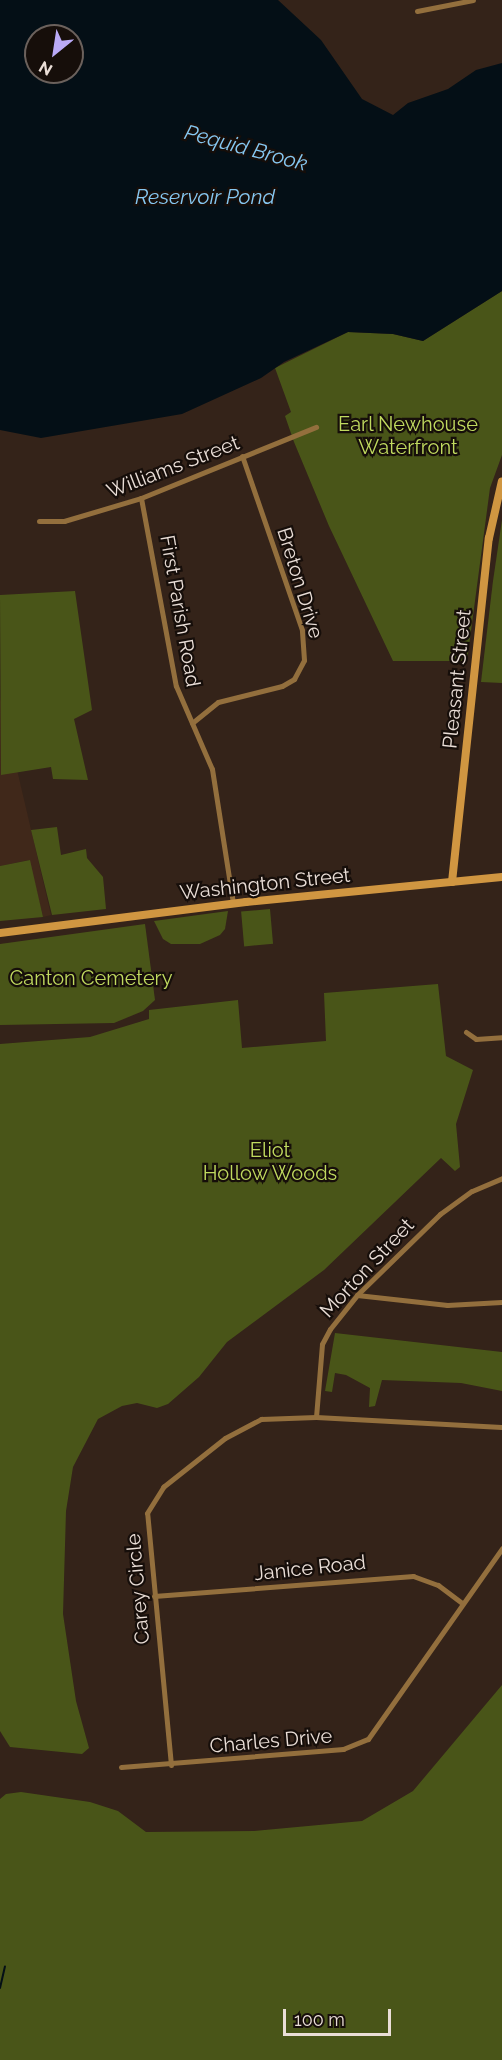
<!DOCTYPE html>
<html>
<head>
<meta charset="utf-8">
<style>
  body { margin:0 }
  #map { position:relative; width:502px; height:2060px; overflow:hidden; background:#342319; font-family:Raleway,sans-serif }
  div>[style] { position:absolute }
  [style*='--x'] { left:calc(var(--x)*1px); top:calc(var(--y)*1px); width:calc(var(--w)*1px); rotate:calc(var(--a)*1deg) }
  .built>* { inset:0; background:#40281a }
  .green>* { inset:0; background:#495518; transform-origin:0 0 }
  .water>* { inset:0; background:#040f16 }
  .stream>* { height:2px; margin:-1px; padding:0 1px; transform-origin:1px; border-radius:1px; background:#040f16 }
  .minor>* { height:5px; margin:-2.5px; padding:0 2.5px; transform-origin:2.5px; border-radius:2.5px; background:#936f3d }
  .secondary>* { height:8px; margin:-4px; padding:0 4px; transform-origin:4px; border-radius:4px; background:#d09641 }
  span { translate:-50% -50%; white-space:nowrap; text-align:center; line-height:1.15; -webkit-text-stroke:4.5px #160e0a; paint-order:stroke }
  .park-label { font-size:20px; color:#c0da5f }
  .street-label { font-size:20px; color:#eaded7 }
  .water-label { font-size:21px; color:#86c8f2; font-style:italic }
  .north { position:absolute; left:24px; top:24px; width:60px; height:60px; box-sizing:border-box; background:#160e0a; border:2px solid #6b615c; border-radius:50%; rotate:210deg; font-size:16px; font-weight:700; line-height:24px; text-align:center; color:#eaded7 }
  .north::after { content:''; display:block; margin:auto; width:21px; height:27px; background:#baaaf7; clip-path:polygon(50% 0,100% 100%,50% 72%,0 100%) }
  .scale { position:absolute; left:283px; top:2009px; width:108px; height:27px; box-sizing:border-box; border:3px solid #eaded7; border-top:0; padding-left:8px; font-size:18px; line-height:21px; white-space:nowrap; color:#eaded7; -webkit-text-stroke:4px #160e0a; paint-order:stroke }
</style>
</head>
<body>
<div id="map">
  <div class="built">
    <i style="clip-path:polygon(0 697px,51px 915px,43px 917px,29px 860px,0 866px)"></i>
  </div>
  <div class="green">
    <i style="clip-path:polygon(502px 291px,502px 455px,490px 488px,467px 661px,393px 661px,329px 526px,294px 442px,285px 416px,291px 412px,275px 368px,348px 332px,393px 334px,423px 341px)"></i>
    <i style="clip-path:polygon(502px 520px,502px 683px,481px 682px,493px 581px)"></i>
    <i style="clip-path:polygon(75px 591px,92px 710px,74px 719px,88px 780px,53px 779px,51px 767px,1px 775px,0 595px)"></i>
    <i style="clip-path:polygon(57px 827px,61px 855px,86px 849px,87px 858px,103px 877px,106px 909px,52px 915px,31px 830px)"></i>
    <i style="clip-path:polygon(30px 860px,43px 917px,0 921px,0 866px)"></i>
    <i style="left:270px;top:909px;width:35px;height:29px;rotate:85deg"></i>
    <i style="clip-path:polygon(228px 911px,225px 929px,220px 935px,200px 944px,171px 944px,163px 939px,154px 921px)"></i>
    <i style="clip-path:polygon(145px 924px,155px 1000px,143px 1011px,114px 1023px,0 1025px,0 944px)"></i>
    <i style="clip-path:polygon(438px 984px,446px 1056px,473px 1070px,456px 1124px,460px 1167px,455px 1171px,441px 1158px,324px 1270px,227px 1342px,199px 1377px,168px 1404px,157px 1408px,137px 1403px,122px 1406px,98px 1419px,73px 1467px,66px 1511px,63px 1614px,76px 1701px,89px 1748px,82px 1754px,10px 1747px,0 1731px,0 1044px,90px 1037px,149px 1019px,149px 1010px,238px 1000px,242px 1048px,326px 1041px,324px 993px)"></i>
    <i style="clip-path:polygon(335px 1333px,502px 1352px,502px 1391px,461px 1383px,382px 1380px,375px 1406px,369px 1407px,370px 1388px,346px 1375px,335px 1373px,332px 1392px,325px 1391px)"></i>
    <i style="clip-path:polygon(502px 1685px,502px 2060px,0 2060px,0 1799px,6px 1794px,21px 1792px,90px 1802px,118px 1811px,146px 1832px,254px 1831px,362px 1821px,413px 1791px)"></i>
  </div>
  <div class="water">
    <i style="clip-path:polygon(evenodd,0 0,278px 0,321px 40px,362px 99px,393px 115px,408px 103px,448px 89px,476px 70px,502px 63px,502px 291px,423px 341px,393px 334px,348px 332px,284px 362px,261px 378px,182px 414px,41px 438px,0 430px,0 0,36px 36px,72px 36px,72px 72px,36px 72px,36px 36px)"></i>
  </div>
  <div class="stream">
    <i style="--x:0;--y:1988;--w:22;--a:-77"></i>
  </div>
  <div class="minor">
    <i style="--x:417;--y:11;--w:57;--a:-11.1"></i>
    <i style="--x:141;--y:498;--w:191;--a:79.5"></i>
    <i style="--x:176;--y:686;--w:90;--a:66.6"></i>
    <i style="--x:212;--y:769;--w:136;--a:81.1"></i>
    <i style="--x:39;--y:521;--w:25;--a:0"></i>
    <i style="--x:64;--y:521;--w:80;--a:-16.6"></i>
    <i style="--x:141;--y:498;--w:189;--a:-22.1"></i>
    <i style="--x:192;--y:723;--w:33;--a:-39"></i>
    <i style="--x:218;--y:702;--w:66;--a:-14"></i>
    <i style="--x:282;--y:686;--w:14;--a:-30"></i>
    <i style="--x:294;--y:679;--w:21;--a:-62"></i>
    <i style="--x:304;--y:660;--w:30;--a:-94"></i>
    <i style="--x:302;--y:630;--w:184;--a:-109"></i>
    <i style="--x:466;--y:1032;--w:12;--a:35"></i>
    <i style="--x:476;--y:1039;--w:26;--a:-4"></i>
    <i style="--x:357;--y:1295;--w:91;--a:6.3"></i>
    <i style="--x:447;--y:1305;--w:55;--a:-3.1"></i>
    <i style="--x:316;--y:1417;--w:73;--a:-85.3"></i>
    <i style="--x:322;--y:1344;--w:17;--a:-62"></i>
    <i style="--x:330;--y:1329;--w:43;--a:-51.5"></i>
    <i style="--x:357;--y:1295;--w:116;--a:-44.3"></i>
    <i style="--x:440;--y:1214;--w:39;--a:-36"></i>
    <i style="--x:472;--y:1191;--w:33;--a:-23"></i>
    <i style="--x:154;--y:1596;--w:260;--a:-4.4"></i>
    <i style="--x:413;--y:1576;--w:27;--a:20"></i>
    <i style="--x:438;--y:1585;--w:30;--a:37"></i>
    <i style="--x:171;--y:1765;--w:253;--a:-95.4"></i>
    <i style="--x:147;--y:1513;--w:31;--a:-58"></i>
    <i style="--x:163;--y:1487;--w:79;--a:-38.3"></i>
    <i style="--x:225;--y:1438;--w:41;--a:-27.8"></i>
    <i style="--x:261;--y:1419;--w:55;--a:-2.1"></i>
    <i style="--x:316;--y:1417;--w:186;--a:3.1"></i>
    <i style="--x:121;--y:1767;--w:223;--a:-4.6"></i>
    <i style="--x:343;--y:1749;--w:27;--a:-22"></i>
    <i style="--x:368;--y:1739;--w:233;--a:-54.9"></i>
  </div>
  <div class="secondary">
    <i style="--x:452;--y:882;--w:346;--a:-83.9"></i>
    <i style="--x:489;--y:538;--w:58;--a:-77.2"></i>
    <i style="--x:0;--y:933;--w:248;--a:-7.2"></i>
    <i style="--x:246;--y:902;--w:257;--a:-5.6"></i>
  </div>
  <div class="park-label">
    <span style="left:408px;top:436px">Earl Newhouse<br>Waterfront</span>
    <span style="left:91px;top:978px">Canton Cemetery</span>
    <span style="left:270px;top:1162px">Eliot<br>Hollow Woods</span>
  </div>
  <div class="street-label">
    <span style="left:173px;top:467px;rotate:-21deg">Williams Street</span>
    <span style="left:300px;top:583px;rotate:73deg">Breton Drive</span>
    <span style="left:180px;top:611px;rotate:80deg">First Parish Road</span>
    <span style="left:457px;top:679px;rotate:-84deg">Pleasant Street</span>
    <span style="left:265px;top:884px;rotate:-6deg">Washington Street</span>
    <span style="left:367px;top:1268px;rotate:-47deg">Morton Street</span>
    <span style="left:310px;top:1568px;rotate:-6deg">Janice Road</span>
    <span style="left:138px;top:1589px;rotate:-95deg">Carey Circle</span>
    <span style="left:271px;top:1741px;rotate:-5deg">Charles Drive</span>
  </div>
  <div class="water-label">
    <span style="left:246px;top:148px;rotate:15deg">Pequid Brook</span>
    <span style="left:205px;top:197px">Reservoir Pond</span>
  </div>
  <div class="north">N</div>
  <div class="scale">100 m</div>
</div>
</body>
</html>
